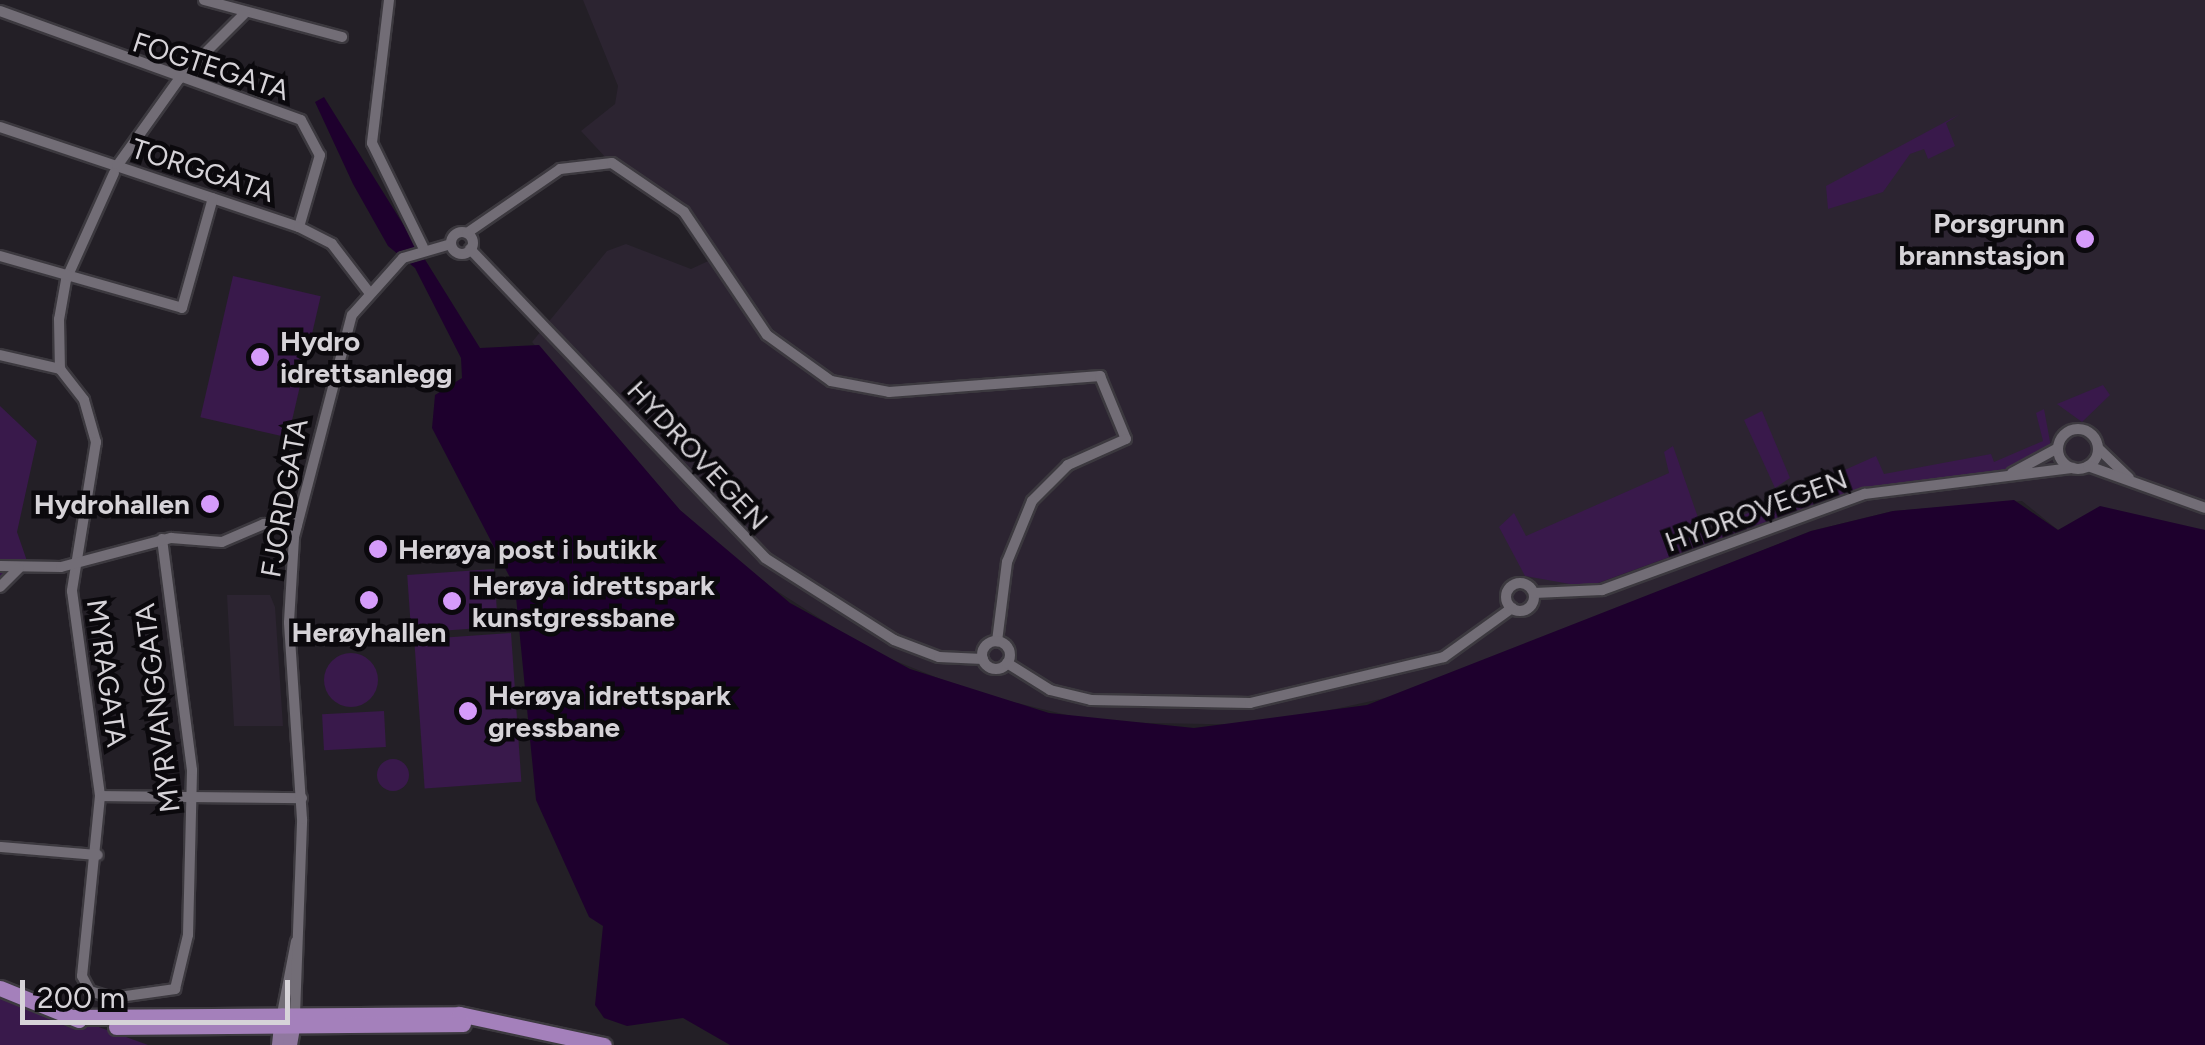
<!DOCTYPE html>
<html>
<head>
<meta charset="utf-8">
<style>
  body { margin:0 }
  #map { position:relative; width:2205px; height:1045px; overflow:hidden; background:#231f26; font-family:Figtree,sans-serif }
  div>[style] { position:absolute }
  [style*='--x'] { left:calc(var(--x)*1px); top:calc(var(--y)*1px); width:calc(var(--w)*1px); rotate:calc(var(--a)*1deg) }
  .built>* { inset:0; background:#2c2431 }
  .green>* { inset:0; background:#39194b; transform-origin:0 0 }
  .round { border-radius:50% }
  .water>* { inset:0; background:#1e002d }
  .roads { filter:drop-shadow(2px 0 #3c393f) drop-shadow(-2px 0 #3c393f) drop-shadow(0 2px #3c393f) drop-shadow(0 -2px #3c393f) }
  .minor>* { height:10px; margin:-5px; padding:0 5px; transform-origin:5px; border-radius:5px; background:#726d76 }
  .minor>.ring { margin:-5px; padding:0; box-sizing:content-box; background:none; border:10px solid #726d76; border-radius:50% }
  .major>* { height:14px; margin:-7px; padding:0 7px; transform-origin:7px; border-radius:7px; background:#90789f }
  .highway>* { height:15px; margin:-7.5px; padding:0 7.5px; transform-origin:7.5px; border-radius:7.5px; background:#a480bb }
  .dots>* { width:28px; height:28px; translate:-50% -50%; box-sizing:border-box; border:5px solid #0b090d; border-radius:50% }
  span { translate:-50% -50%; white-space:nowrap; text-align:center; line-height:1.15; -webkit-text-stroke:9px #0b090d; paint-order:stroke }
  .street-label { font-size:28px; color:#d6d3d8 }
  .poi-label { font-size:28px; color:#d6d3d8; font-weight:700 }
  .right { translate:-100% -50%; text-align:right }
  .left { translate:0 -50%; text-align:left }
  .scale { position:absolute; left:20px; top:980px; width:270px; height:45px; box-sizing:border-box; border:5px solid #d6d3d8; border-top:0; padding-left:12px; font-size:30px; line-height:35px; white-space:nowrap; color:#d6d3d8; -webkit-text-stroke:8px #0b090d; paint-order:stroke }
</style>
</head>
<body>
<div id="map">
  <div class="built">
    <i style="clip-path:polygon(583px 0,2205px 0,2205px 530px,2093px 516px,2058px 530px,2022px 501px,1893px 511px,1811px 531px,1408px 693px,1262px 725px,1096px 722px,975px 693px,871px 651px,755px 577px,680px 510px,532px 342px,607px 251px,626px 244px,691px 269px,719px 256px,690px 216px,629px 174px,594px 169px,607px 159px,581px 131px,615px 104px,618px 86px)"></i>
    <i style="clip-path:polygon(227px 595px,270px 595px,275px 607px,283px 726px,234px 726px)"></i>
  </div>
  <div class="green">
    <i style="clip-path:polygon(1960px 114px,1946px 123px,1955px 146px,1928px 159px,1924px 149px,1910px 154px,1883px 192px,1828px 209px,1826px 186px)"></i>
    <i style="left:233px;top:276px;width:90px;height:145px;rotate:13deg"></i>
    <i style="clip-path:polygon(2103px 385px,2110px 395px,2082px 422px,2057px 404px)"></i>
    <i style="clip-path:polygon(0 406px,37px 441px,17px 532px,27px 561px,0 585px)"></i>
    <i style="clip-path:polygon(2044px 409px,2051px 447px,2024px 466px,1834px 497px,1587px 587px,1525px 576px,1499px 527px,1514px 513px,1526px 536px,1669px 473px,1664px 452px,1673px 446px,1701px 526px,1710px 530px,1876px 456px,1884px 474px,1991px 454px,1994px 462px,2043px 441px,2036px 413px)"></i>
    <i style="clip-path:polygon(1762px 411px,1790px 478px,1775px 488px,1744px 420px)"></i>
    <i style="left:494px;top:569px;width:58px;height:87px;rotate:86deg"></i>
    <i style="left:511px;top:633px;width:149px;height:97px;rotate:86deg"></i>
    <i class="round" style="left:324px;top:653px;width:54px;height:54px"></i>
    <i style="left:384px;top:711px;width:36px;height:62px;rotate:87deg"></i>
    <i class="round" style="left:377px;top:759px;width:32px;height:32px"></i>
    <i style="clip-path:polygon(0 987px,33px 1003px,148px 1045px,0 1045px)"></i>
  </div>
  <div class="water">
    <i style="clip-path:polygon(324px 97px,480px 348px,539px 345px,680px 510px,790px 603px,910px 669px,1049px 713px,1194px 728px,1367px 705px,1811px 531px,1893px 511px,2014px 500px,2058px 530px,2100px 506px,2205px 530px,2205px 1045px,730px 1045px,683px 1018px,627px 1026px,604px 1018px,595px 1005px,603px 926px,589px 917px,536px 800px,515px 587px,432px 428px,435px 395px,462px 378px,461px 358px,415px 268px,388px 246px,353px 184px,315px 102px)"></i>
  </div>
  <div class="roads">
    <div class="minor">
      <i style="--x:204;--y:0;--w:143;--a:15"></i>
      <i style="--x:389;--y:0;--w:144;--a:96.8"></i>
      <i style="--x:372;--y:143;--w:116;--a:63.9"></i>
      <i style="--x:0;--y:11;--w:320;--a:19.9"></i>
      <i style="--x:301;--y:120;--w:40;--a:62"></i>
      <i style="--x:320;--y:155;--w:75;--a:106.3"></i>
      <i style="--x:0;--y:127;--w:315;--a:18.5"></i>
      <i style="--x:299;--y:227;--w:37;--a:27"></i>
      <i style="--x:332;--y:244;--w:59;--a:52.5"></i>
      <i style="--x:117;--y:166;--w:107;--a:-54.5"></i>
      <i style="--x:179;--y:79;--w:92;--a:-45"></i>
      <i style="--x:114;--y:173;--w:117;--a:114.2"></i>
      <i style="--x:66;--y:280;--w:40;--a:100"></i>
      <i style="--x:59;--y:319;--w:50;--a:88.9"></i>
      <i style="--x:60;--y:369;--w:39;--a:52"></i>
      <i style="--x:84;--y:400;--w:44;--a:74.1"></i>
      <i style="--x:96;--y:442;--w:151;--a:99.2"></i>
      <i style="--x:72;--y:591;--w:207;--a:82.2"></i>
      <i style="--x:100;--y:796;--w:181;--a:95.7"></i>
      <i style="--x:82;--y:976;--w:17;--a:62"></i>
      <i style="--x:90;--y:991;--w:23;--a:18"></i>
      <i style="--x:112;--y:998;--w:64;--a:-8.1"></i>
      <i style="--x:175;--y:989;--w:56;--a:-76.5"></i>
      <i style="--x:188;--y:935;--w:165;--a:-88.6"></i>
      <i style="--x:192;--y:770;--w:233;--a:-97.4"></i>
      <i class="ring" style="left:451px;top:232px;width:12px;height:12px"></i>
      <i style="--x:467;--y:233;--w:113;--a:-34.5"></i>
      <i style="--x:560;--y:169;--w:52;--a:-6.6"></i>
      <i style="--x:612;--y:163;--w:87;--a:34.2"></i>
      <i style="--x:684;--y:212;--w:148;--a:56"></i>
      <i style="--x:767;--y:335;--w:79;--a:35.7"></i>
      <i style="--x:831;--y:381;--w:59;--a:10.7"></i>
      <i style="--x:889;--y:392;--w:212;--a:-4.3"></i>
      <i style="--x:1100;--y:376;--w:68;--a:67.6"></i>
      <i style="--x:1126;--y:439;--w:64;--a:155.9"></i>
      <i style="--x:1068;--y:465;--w:51;--a:135"></i>
      <i style="--x:1032;--y:501;--w:66;--a:112.3"></i>
      <i style="--x:1007;--y:562;--w:80;--a:97.2"></i>
      <i style="--x:470;--y:249;--w:427;--a:46.3"></i>
      <i style="--x:765;--y:558;--w:153;--a:32.4"></i>
      <i style="--x:894;--y:640;--w:48;--a:20.7"></i>
      <i style="--x:939;--y:657;--w:44;--a:2.6"></i>
      <i style="--x:0;--y:256;--w:189;--a:15.9"></i>
      <i style="--x:182;--y:308;--w:114;--a:-74.3"></i>
      <i style="--x:0;--y:355;--w:62;--a:13.1"></i>
      <i class="ring" style="left:2058px;top:429px;width:30px;height:30px"></i>
      <i style="--x:2098;--y:448;--w:43;--a:44.1"></i>
      <i style="--x:2088;--y:466;--w:124;--a:19.7"></i>
      <i style="--x:2012;--y:473;--w:52;--a:-28.5"></i>
      <i style="--x:0;--y:566;--w:61;--a:0.9"></i>
      <i style="--x:61;--y:567;--w:114;--a:-14.8"></i>
      <i style="--x:171;--y:538;--w:51;--a:4.5"></i>
      <i style="--x:222;--y:542;--w:46;--a:-23.2"></i>
      <i style="--x:264;--y:524;--w:33;--a:2"></i>
      <i class="ring" style="left:1506px;top:583px;width:18px;height:18px"></i>
      <i style="--x:0;--y:587;--w:27;--a:-45"></i>
      <i style="--x:1534;--y:593;--w:68;--a:-2.5"></i>
      <i style="--x:1602;--y:590;--w:280;--a:-20.1"></i>
      <i style="--x:1865;--y:494;--w:209;--a:-7.2"></i>
      <i class="ring" style="left:982px;top:641px;width:18px;height:18px"></i>
      <i style="--x:1007;--y:663;--w:51;--a:32.1"></i>
      <i style="--x:1050;--y:690;--w:42;--a:13.7"></i>
      <i style="--x:1091;--y:700;--w:159;--a:1.1"></i>
      <i style="--x:1250;--y:703;--w:199;--a:-13.3"></i>
      <i style="--x:1444;--y:657;--w:84;--a:-35.8"></i>
      <i style="--x:100;--y:796;--w:202;--a:0.6"></i>
      <i style="--x:0;--y:847;--w:98;--a:4.7"></i>
      <i style="--x:282;--y:1014;--w:74;--a:-79.1"></i>
      <i style="--x:295;--y:1014;--w:195;--a:-87.9"></i>
      <i style="--x:302;--y:819;--w:197;--a:-93.8"></i>
      <i style="--x:289;--y:622;--w:85;--a:-86.6"></i>
      <i style="--x:294;--y:537;--w:229;--a:-75.4"></i>
      <i style="--x:352;--y:315;--w:76;--a:-48.2"></i>
      <i style="--x:403;--y:258;--w:50;--a:-16.3"></i>
    </div>
    <div class="major">
      <i style="--x:279;--y:1045;--w:30;--a:-84"></i>
      <i style="--x:290;--y:1045;--w:29;--a:-80"></i>
    </div>
    <div class="highway">
      <i style="--x:0;--y:988;--w:85;--a:22.1"></i>
      <i style="--x:74;--y:1017;--w:385;--a:-0.4"></i>
      <i style="--x:459;--y:1014;--w:148;--a:12.1"></i>
      <i style="--x:116;--y:1027;--w:347;--a:-0.5"></i>
    </div>
  </div>
  <div class="dots">
    <i style="left:2085px;top:239px;background:#d59bfa"></i>
    <i style="left:260px;top:357px;background:#d59bfa"></i>
    <i style="left:210px;top:504px;background:#d59bfa"></i>
    <i style="left:378px;top:549px;background:#d59bfa"></i>
    <i style="left:369px;top:600px;background:#d59bfa"></i>
    <i style="left:452px;top:601px;background:#d59bfa"></i>
    <i style="left:468px;top:711px;background:#d59bfa"></i>
  </div>
  <div class="street-label">
    <span style="left:211px;top:66px;rotate:18deg">FOGTEGATA</span>
    <span style="left:203px;top:170px;rotate:18deg">TORGGATA</span>
    <span style="left:698px;top:455px;rotate:47deg">HYDROVEGEN</span>
    <span style="left:284px;top:498px;rotate:-80deg">FJORDGATA</span>
    <span style="left:1756px;top:510px;rotate:-20deg">HYDROVEGEN</span>
    <span style="left:107px;top:673px;rotate:82deg">MYRAGATA</span>
    <span style="left:157px;top:708px;rotate:-97deg">MYRVANGGATA</span>
  </div>
  <div class="poi-label">
    <span class="right" style="left:2065px;top:239px">Porsgrunn<br>brannstasjon</span>
    <span class="left" style="left:280px;top:357px">Hydro<br>idrettsanlegg</span>
    <span class="right" style="left:190px;top:504px">Hydrohallen</span>
    <span class="left" style="left:398px;top:549px">Herøya post i butikk</span>
    <span class="left" style="left:472px;top:601px">Herøya idrettspark<br>kunstgressbane</span>
    <span style="left:369px;top:632px">Herøyhallen</span>
    <span class="left" style="left:488px;top:711px">Herøya idrettspark<br>gressbane</span>
  </div>
  <div class="scale">200 m</div>
</div>
</body>
</html>
